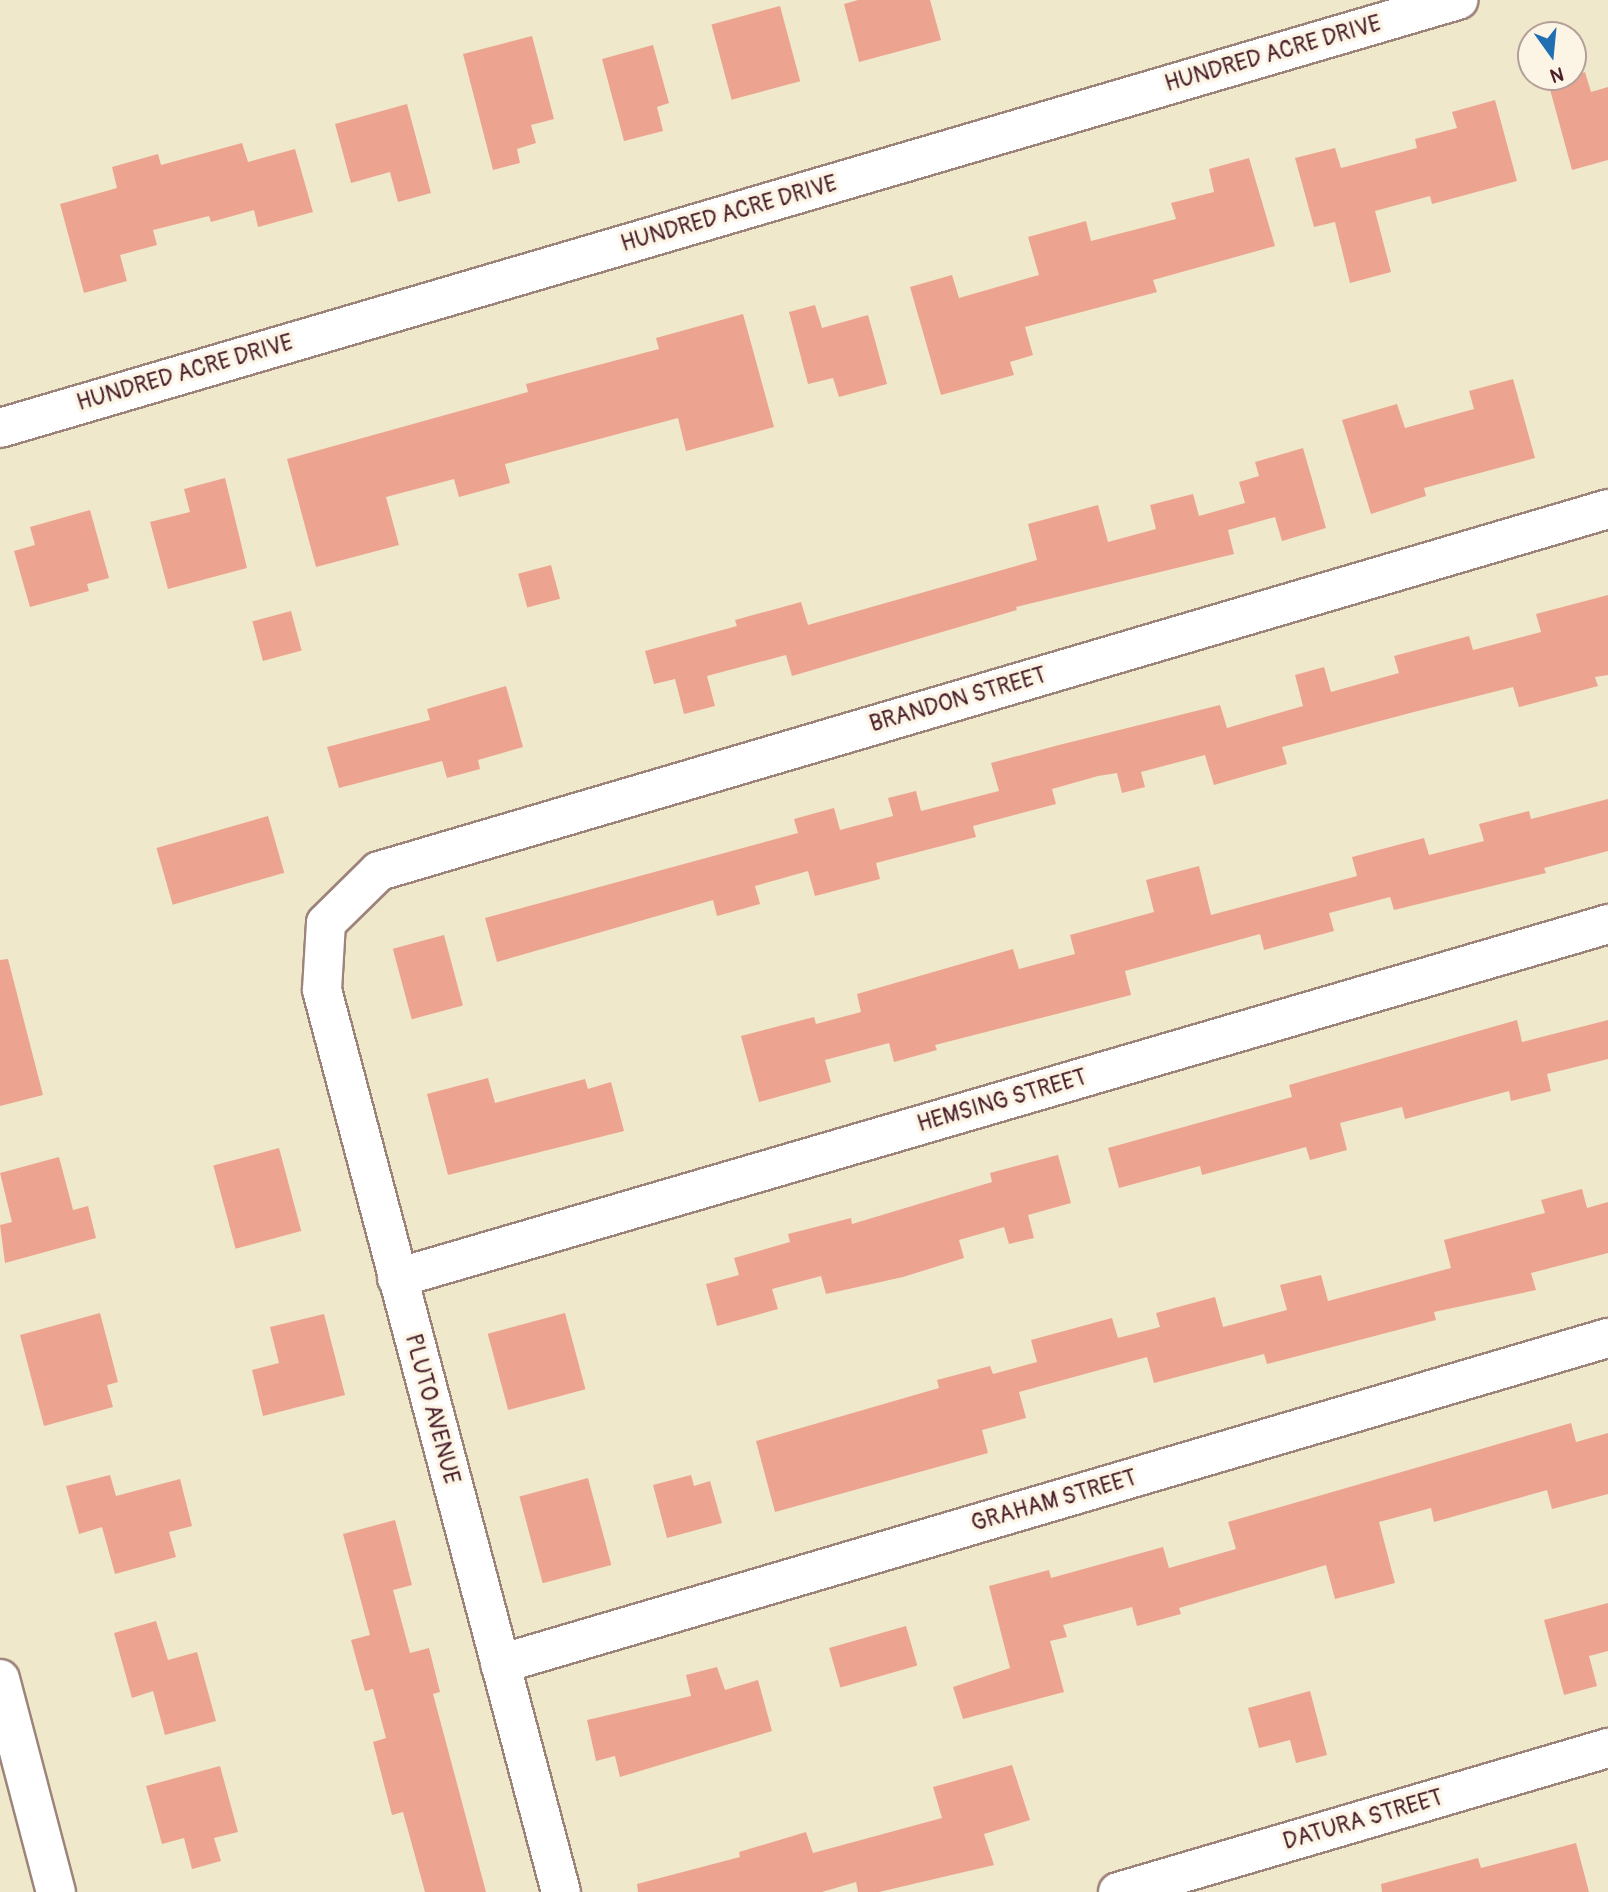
<!DOCTYPE html>
<html>
<head>
<meta charset="utf-8">
<style>
  body { margin:0 }
  #map { position:relative; width:1608px; height:1892px; overflow:hidden; background:#efe8cb; font-family:Pangolin,sans-serif }
  div>[style] { position:absolute }
  [style*='--x'] { left:calc(var(--x)*1px); top:calc(var(--y)*1px); width:calc(var(--w)*1px); rotate:calc(var(--a)*1deg) }
  .building>* { inset:0; background:#eca490; transform-origin:0 0 }
  .roads { filter:drop-shadow(2px 0 #9c847b) drop-shadow(-2px 0 #9c847b) drop-shadow(0 2px #9c847b) drop-shadow(0 -2px #9c847b) }
  .minor>* { height:38px; margin:-19px; padding:0 19px; transform-origin:19px; border-radius:19px; background:#fff }
  span { translate:-50% -50%; white-space:nowrap; text-align:center; line-height:1.15; -webkit-text-stroke:7px #fcf5e5; paint-order:stroke }
  .street-label { font-size:23px; color:#4a1f2b }
  .north { position:absolute; left:1517px; top:21px; width:70px; height:70px; box-sizing:border-box; background:#fcf5e5; border:2px solid #b59f9b; border-radius:50%; rotate:165deg; font-size:19px; font-weight:700; line-height:28px; text-align:center; color:#4a1f2b }
  .north::after { content:''; display:block; margin:auto; width:24px; height:32px; background:#1f6fb2; clip-path:polygon(50% 0,100% 100%,50% 72%,0 100%) }
</style>
</head>
<body>
<div id="map">
  <div class="building">
    <i style="clip-path:polygon(858px 0,930px 0,941px 40px,859px 62px,844px 4px)"></i>
    <i style="left:780px;top:6px;width:78px;height:71px;rotate:75deg"></i>
    <i style="clip-path:polygon(532px 36px,554px 119px,531px 125px,536px 143px,517px 149px,520px 163px,493px 170px,463px 54px)"></i>
    <i style="clip-path:polygon(653px 45px,669px 103px,657px 107px,663px 131px,624px 141px,602px 59px)"></i>
    <i style="clip-path:polygon(1585px 72px,1591px 92px,1608px 87px,1608px 160px,1572px 170px,1548px 82px)"></i>
    <i style="clip-path:polygon(1495px 100px,1517px 181px,1432px 204px,1430px 196px,1375px 211px,1391px 272px,1350px 283px,1335px 222px,1314px 227px,1295px 158px,1335px 148px,1341px 168px,1417px 148px,1415px 139px,1457px 128px,1452px 112px)"></i>
    <i style="clip-path:polygon(407px 104px,431px 193px,398px 202px,390px 172px,351px 183px,335px 124px)"></i>
    <i style="clip-path:polygon(242px 143px,248px 162px,295px 149px,313px 212px,258px 227px,254px 210px,211px 222px,209px 216px,153px 230px,157px 245px,120px 255px,127px 281px,84px 293px,60px 204px,117px 188px,112px 167px,158px 154px,161px 165px)"></i>
    <i style="clip-path:polygon(1249px 158px,1275px 246px,1153px 280px,1157px 292px,1025px 327px,1033px 355px,1010px 362px,1014px 375px,941px 395px,910px 287px,952px 275px,959px 298px,1039px 275px,1028px 237px,1086px 221px,1091px 241px,1176px 219px,1171px 203px,1214px 192px,1209px 169px)"></i>
    <i style="clip-path:polygon(815px 305px,822px 328px,868px 315px,887px 384px,839px 397px,833px 378px,808px 384px,789px 312px)"></i>
    <i style="clip-path:polygon(743px 314px,774px 427px,686px 451px,678px 418px,505px 464px,510px 483px,459px 497px,454px 479px,386px 497px,399px 545px,316px 567px,287px 459px,528px 392px,526px 384px,659px 349px,656px 338px)"></i>
    <i style="clip-path:polygon(1513px 379px,1535px 458px,1424px 488px,1426px 496px,1371px 514px,1342px 420px,1397px 404px,1405px 428px,1474px 409px,1469px 391px)"></i>
    <i style="clip-path:polygon(1303px 448px,1326px 528px,1282px 541px,1275px 517px,1228px 530px,1234px 554px,1016px 607px,1017px 610px,792px 676px,786px 655px,707px 676px,715px 706px,684px 714px,675px 679px,654px 684px,645px 651px,737px 626px,735px 620px,801px 602px,808px 625px,1037px 560px,1028px 524px,1098px 505px,1108px 542px,1156px 529px,1150px 505px,1193px 494px,1199px 516px,1245px 503px,1239px 482px,1259px 476px,1255px 462px)"></i>
    <i style="clip-path:polygon(225px 478px,247px 568px,168px 589px,150px 522px,190px 512px,184px 489px)"></i>
    <i style="clip-path:polygon(90px 510px,109px 578px,87px 584px,89px 591px,30px 607px,14px 551px,35px 545px,30px 527px)"></i>
    <i style="left:551px;top:565px;width:35px;height:34px;rotate:75deg"></i>
    <i style="clip-path:polygon(1608px 595px,1608px 675px,1595px 677px,1598px 686px,1519px 707px,1513px 687px,1410px 713px,1282px 747px,1287px 764px,1214px 785px,1205px 755px,1141px 772px,1145px 787px,1122px 793px,1117px 773px,1098px 776px,1052px 789px,1056px 804px,973px 826px,976px 837px,876px 863px,880px 879px,815px 896px,808px 871px,755px 886px,760px 904px,717px 916px,713px 900px,497px 962px,485px 918px,798px 833px,794px 819px,834px 808px,840px 830px,893px 816px,888px 798px,916px 791px,921px 811px,999px 791px,991px 763px,1059px 745px,1220px 705px,1227px 728px,1303px 706px,1295px 675px,1324px 667px,1331px 692px,1399px 673px,1394px 656px,1469px 636px,1473px 650px,1541px 632px,1536px 614px)"></i>
    <i style="left:291px;top:611px;width:41px;height:40px;rotate:75deg"></i>
    <i style="clip-path:polygon(506px 686px,523px 747px,478px 760px,480px 769px,447px 778px,442px 761px,339px 788px,327px 747px,430px 720px,427px 709px)"></i>
    <i style="clip-path:polygon(1608px 799px,1608px 851px,1544px 868px,1546px 873px,1394px 910px,1390px 897px,1329px 913px,1334px 931px,1264px 950px,1260px 934px,1125px 971px,1131px 995px,935px 1045px,937px 1050px,894px 1062px,889px 1043px,825px 1060px,831px 1082px,759px 1102px,741px 1036px,814px 1017px,816px 1024px,861px 1012px,857px 994px,1013px 949px,1019px 969px,1075px 954px,1070px 935px,1154px 912px,1146px 880px,1199px 866px,1211px 915px,1357px 876px,1352px 857px,1424px 838px,1429px 855px,1484px 841px,1479px 824px,1529px 811px,1531px 819px)"></i>
    <i style="left:268px;top:816px;width:59px;height:116px;rotate:74deg"></i>
    <i style="left:444px;top:935px;width:73px;height:53px;rotate:75deg"></i>
    <i style="clip-path:polygon(8px 959px,43px 1095px,0 1106px,0 960px)"></i>
    <i style="clip-path:polygon(1517px 1020px,1522px 1042px,1608px 1020px,1608px 1059px,1547px 1074px,1551px 1091px,1511px 1101px,1509px 1091px,1405px 1119px,1402px 1107px,1340px 1123px,1347px 1150px,1310px 1160px,1306px 1147px,1202px 1175px,1200px 1166px,1119px 1188px,1108px 1148px,1292px 1097px,1289px 1085px)"></i>
    <i style="clip-path:polygon(488px 1078px,495px 1103px,585px 1079px,588px 1089px,611px 1082px,624px 1131px,448px 1175px,427px 1094px)"></i>
    <i style="left:279px;top:1148px;width:86px;height:68px;rotate:75deg"></i>
    <i style="clip-path:polygon(1058px 1155px,1071px 1203px,1028px 1215px,1034px 1238px,1009px 1244px,1004px 1227px,959px 1240px,964px 1258px,903px 1277px,826px 1294px,821px 1276px,772px 1289px,778px 1309px,717px 1326px,706px 1284px,739px 1275px,734px 1258px,790px 1242px,788px 1234px,851px 1218px,852px 1224px,992px 1182px,990px 1173px)"></i>
    <i style="clip-path:polygon(59px 1157px,73px 1210px,88px 1206px,96px 1238px,5px 1263px,0 1225px,12px 1222px,0 1173px)"></i>
    <i style="clip-path:polygon(1582px 1189px,1587px 1208px,1608px 1202px,1608px 1253px,1531px 1273px,1536px 1290px,1434px 1312px,1436px 1320px,1267px 1364px,1264px 1354px,1154px 1383px,1147px 1357px,1019px 1392px,1026px 1418px,982px 1430px,988px 1453px,775px 1512px,756px 1441px,939px 1388px,937px 1380px,990px 1366px,993px 1374px,1037px 1362px,1031px 1340px,1112px 1318px,1118px 1338px,1160px 1327px,1156px 1313px,1215px 1297px,1223px 1327px,1287px 1310px,1280px 1285px,1321px 1275px,1328px 1301px,1451px 1268px,1444px 1240px,1545px 1213px,1541px 1200px)"></i>
    <i style="clip-path:polygon(100px 1313px,118px 1382px,107px 1385px,113px 1407px,44px 1426px,20px 1335px)"></i>
    <i style="left:565px;top:1313px;width:79px;height:80px;rotate:75deg"></i>
    <i style="clip-path:polygon(324px 1314px,345px 1395px,263px 1416px,252px 1370px,279px 1363px,270px 1327px)"></i>
    <i style="clip-path:polygon(1571px 1423px,1576px 1442px,1608px 1433px,1608px 1494px,1552px 1509px,1547px 1490px,1434px 1522px,1431px 1508px,1379px 1522px,1395px 1583px,1335px 1599px,1326px 1565px,1179px 1608px,1181px 1614px,1137px 1626px,1132px 1607px,1063px 1625px,1067px 1637px,1050px 1641px,1064px 1692px,963px 1719px,953px 1687px,1010px 1668px,989px 1586px,1049px 1570px,1051px 1578px,1163px 1547px,1169px 1568px,1236px 1549px,1228px 1522px)"></i>
    <i style="clip-path:polygon(110px 1475px,116px 1496px,180px 1479px,192px 1526px,169px 1532px,176px 1557px,115px 1574px,102px 1527px,79px 1534px,66px 1486px)"></i>
    <i style="clip-path:polygon(691px 1475px,694px 1486px,710px 1481px,722px 1523px,667px 1538px,653px 1485px)"></i>
    <i style="left:588px;top:1478px;width:90px;height:71px;rotate:75deg"></i>
    <i style="clip-path:polygon(395px 1520px,412px 1585px,393px 1590px,410px 1653px,429px 1648px,440px 1692px,433px 1694px,486px 1892px,425px 1892px,403px 1812px,392px 1815px,373px 1742px,386px 1738px,373px 1689px,365px 1691px,351px 1640px,370px 1635px,343px 1534px)"></i>
    <i style="clip-path:polygon(1608px 1603px,1608px 1651px,1589px 1656px,1597px 1686px,1564px 1695px,1544px 1620px)"></i>
    <i style="clip-path:polygon(156px 1621px,168px 1660px,197px 1652px,216px 1721px,165px 1735px,153px 1691px,132px 1698px,114px 1633px)"></i>
    <i style="left:906px;top:1626px;width:41px;height:80px;rotate:74deg"></i>
    <i style="clip-path:polygon(717px 1667px,725px 1690px,758px 1680px,772px 1731px,620px 1777px,615px 1756px,596px 1761px,587px 1720px,691px 1696px,686px 1675px)"></i>
    <i style="clip-path:polygon(1310px 1691px,1327px 1755px,1296px 1763px,1290px 1740px,1259px 1748px,1248px 1708px)"></i>
    <i style="clip-path:polygon(1012px 1765px,1030px 1820px,984px 1834px,994px 1865px,879px 1892px,858px 1892px,856px 1882px,822px 1892px,638px 1892px,637px 1884px,740px 1857px,739px 1852px,806px 1832px,813px 1853px,942px 1818px,933px 1787px)"></i>
    <i style="clip-path:polygon(220px 1766px,238px 1832px,214px 1838px,221px 1861px,192px 1869px,184px 1838px,162px 1844px,146px 1786px)"></i>
    <i style="clip-path:polygon(1576px 1843px,1589px 1892px,1382px 1892px,1381px 1884px,1478px 1858px,1481px 1868px)"></i>
  </div>
  <div class="roads">
    <div class="minor">
      <i style="--x:0;--y:428;--w:1520;--a:-16.36"></i>
      <i style="--x:397;--y:1278;--w:1262;--a:-16.29"></i>
      <i style="--x:500;--y:1664;--w:1155;--a:-16.4"></i>
      <i style="--x:0;--y:1679;--w:220;--a:75.3"></i>
      <i style="--x:561;--y:1892;--w:933;--a:-104.84"></i>
      <i style="--x:322;--y:990;--w:67;--a:-86.6"></i>
      <i style="--x:326;--y:923;--w:74;--a:-44.5"></i>
      <i style="--x:379;--y:871;--w:1281;--a:-16.41"></i>
      <i style="--x:1118;--y:1892;--w:511;--a:-16.38"></i>
    </div>
  </div>
  <div class="street-label">
    <span style="left:1273px;top:54px;rotate:-16deg">HUNDRED ACRE DRIVE</span>
    <span style="left:729px;top:214px;rotate:-16deg">HUNDRED ACRE DRIVE</span>
    <span style="left:185px;top:373px;rotate:-16deg">HUNDRED ACRE DRIVE</span>
    <span style="left:958px;top:700px;rotate:-16deg">BRANDON STREET</span>
    <span style="left:1002px;top:1101px;rotate:-16deg">HEMSING STREET</span>
    <span style="left:432px;top:1409px;rotate:75deg">PLUTO AVENUE</span>
    <span style="left:1054px;top:1501px;rotate:-16deg">GRAHAM STREET</span>
    <span style="left:1363px;top:1820px;rotate:-16deg">DATURA STREET</span>
  </div>
  <div class="north">N</div>
</div>
</body>
</html>
